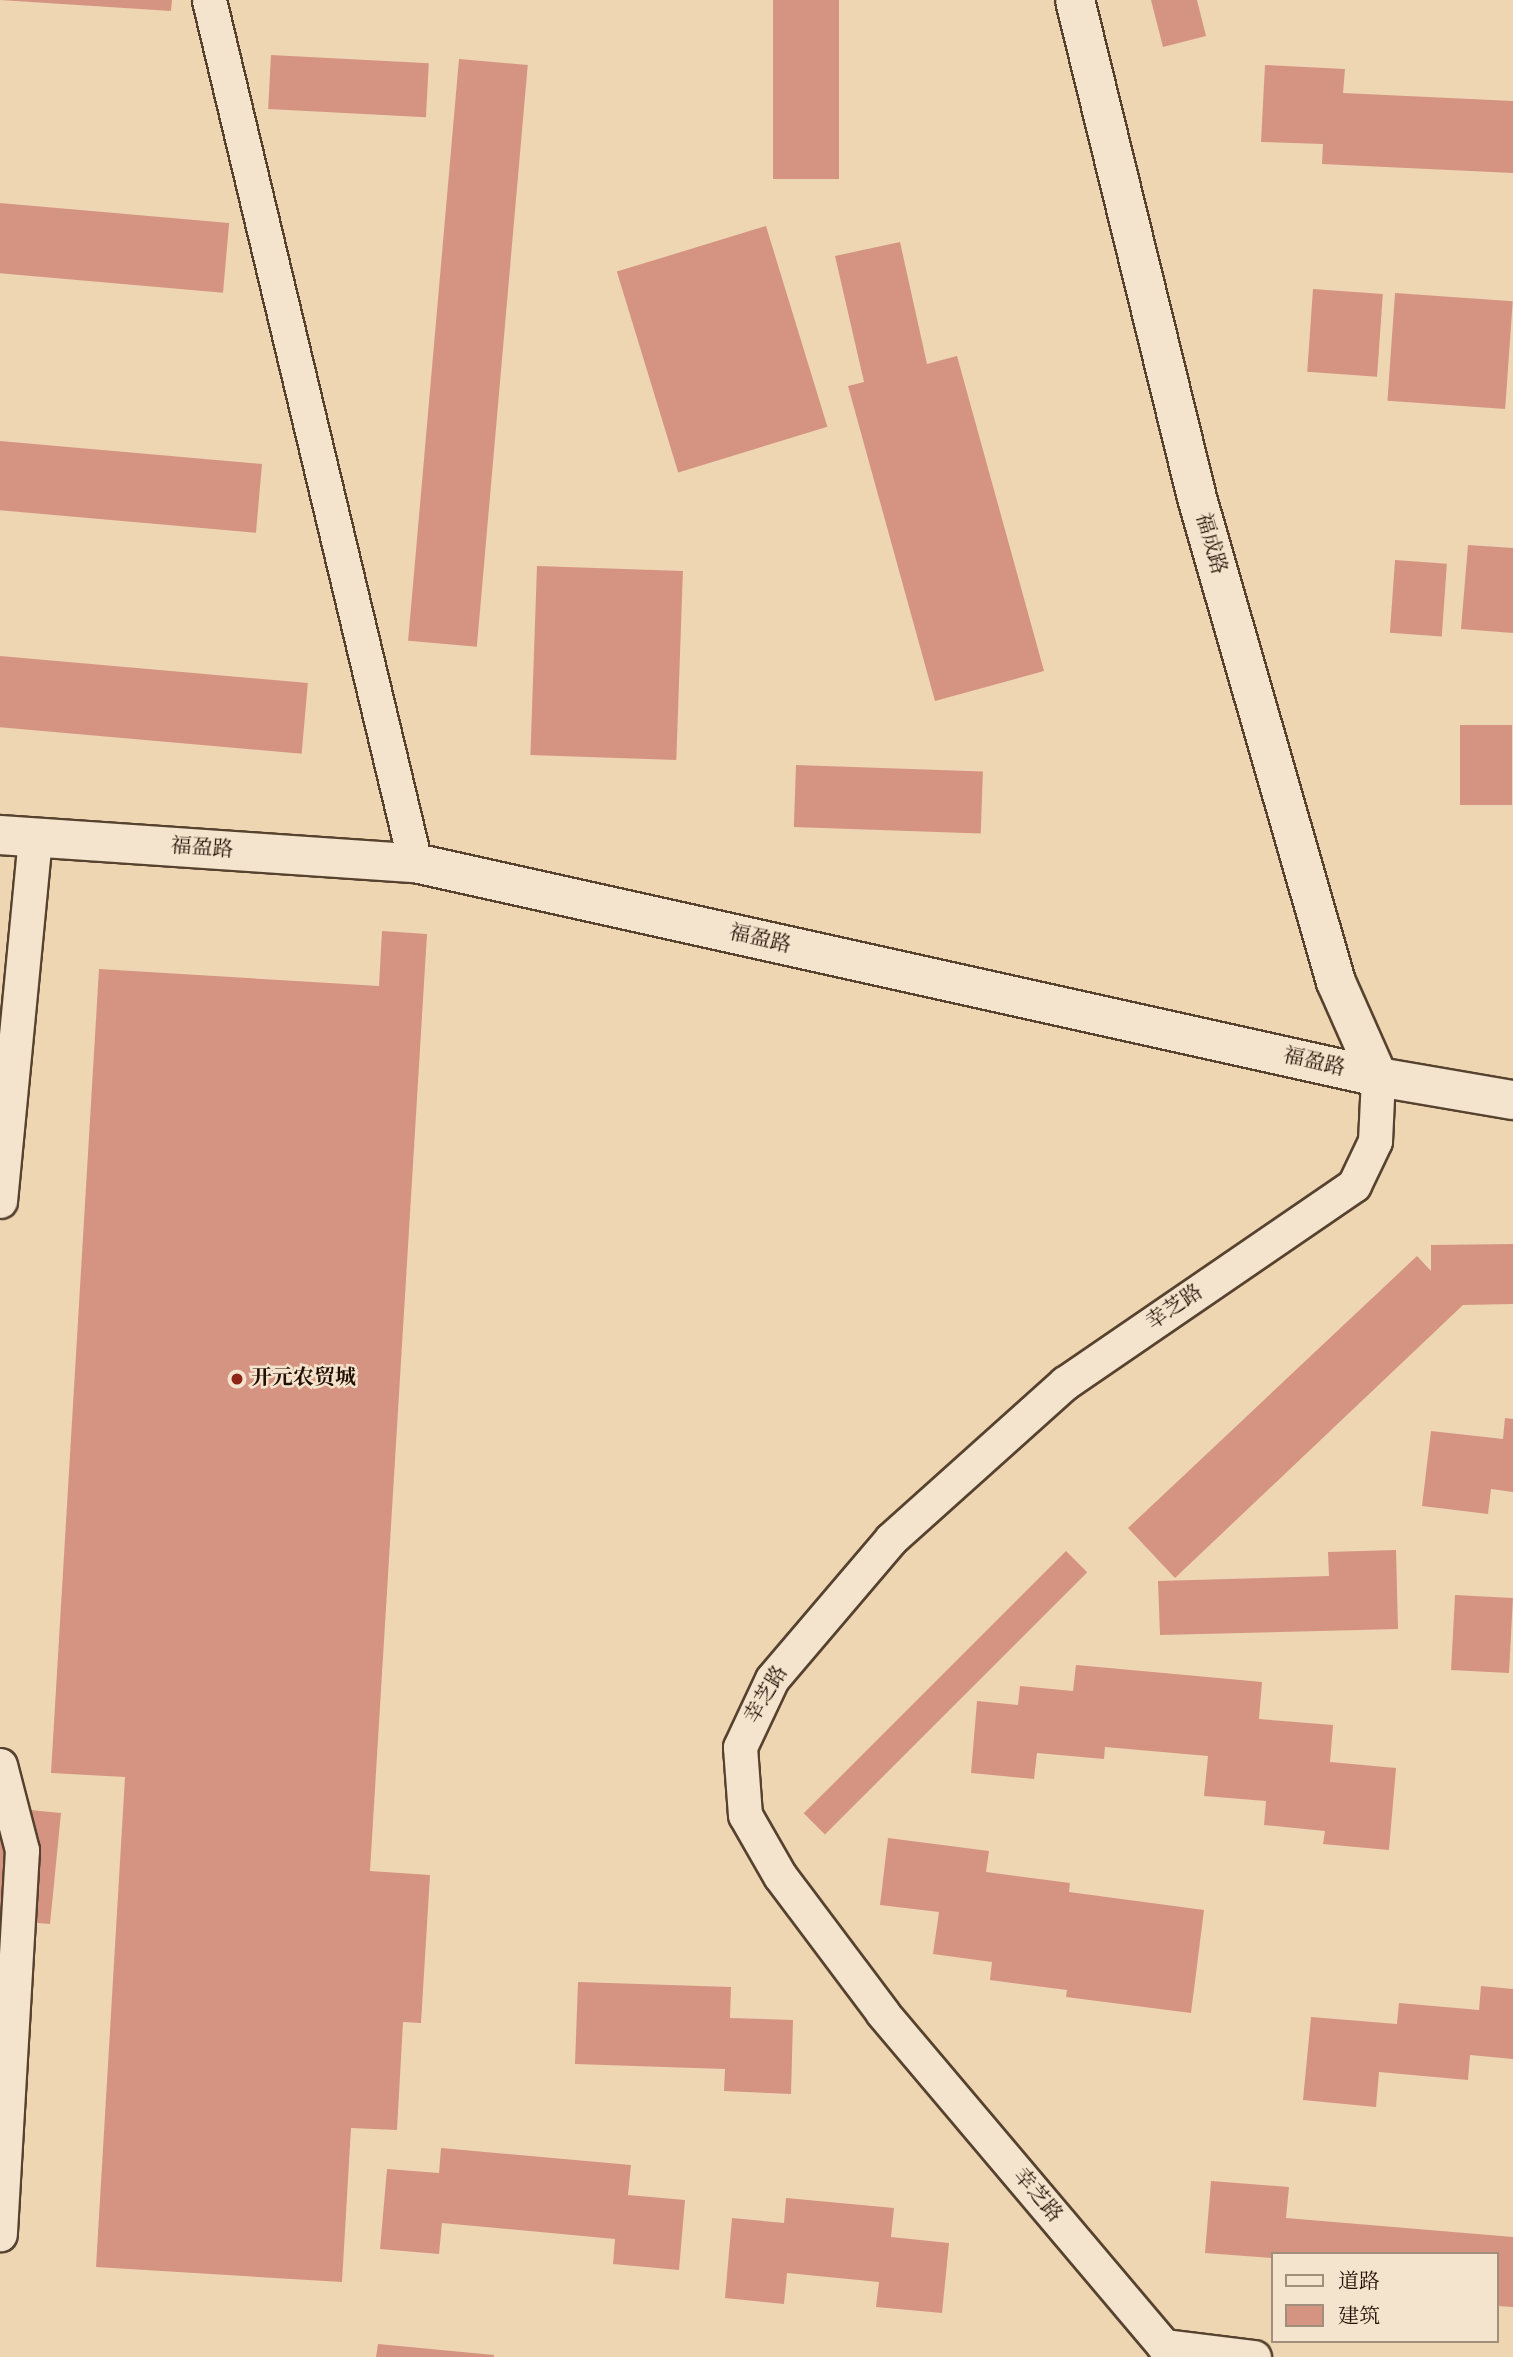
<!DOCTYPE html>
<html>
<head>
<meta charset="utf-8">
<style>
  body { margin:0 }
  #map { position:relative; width:1513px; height:2357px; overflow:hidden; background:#eed6b2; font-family:Vollkorn,"Noto Serif SC",serif }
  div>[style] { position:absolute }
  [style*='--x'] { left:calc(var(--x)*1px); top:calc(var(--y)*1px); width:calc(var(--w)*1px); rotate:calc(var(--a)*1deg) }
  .building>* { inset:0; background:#d59481; transform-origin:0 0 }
  .roads { filter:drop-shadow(2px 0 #56422f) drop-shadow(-2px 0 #56422f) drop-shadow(0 2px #56422f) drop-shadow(0 -2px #56422f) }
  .street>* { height:33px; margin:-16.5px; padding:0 16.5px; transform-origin:16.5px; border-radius:16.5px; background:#f4e4cd }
  .secondary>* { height:38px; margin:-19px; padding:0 19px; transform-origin:19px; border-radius:19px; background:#f4e4cd }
  .dots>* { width:19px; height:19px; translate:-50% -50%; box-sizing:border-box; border:4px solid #f4e4cd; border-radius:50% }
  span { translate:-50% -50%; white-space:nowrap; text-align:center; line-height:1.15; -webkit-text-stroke:5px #f4e4cd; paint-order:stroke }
  .street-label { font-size:21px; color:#241003 }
  .poi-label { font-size:21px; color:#241003; font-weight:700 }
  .left { translate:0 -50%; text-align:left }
  .legend { position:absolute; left:1271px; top:2252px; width:228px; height:91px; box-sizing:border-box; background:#f4e4cd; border:2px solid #a18f7c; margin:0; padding:9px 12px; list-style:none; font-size:21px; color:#241003 }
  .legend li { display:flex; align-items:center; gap:14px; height:35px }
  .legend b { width:35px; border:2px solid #a18f7c }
</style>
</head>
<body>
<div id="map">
  <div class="building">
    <i style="clip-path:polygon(0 0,172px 0,171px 11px)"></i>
    <i style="left:773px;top:0;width:66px;height:179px"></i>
    <i style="clip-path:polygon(1151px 0,1197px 0,1206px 36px,1163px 47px)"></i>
    <i style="left:271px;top:55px;width:158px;height:54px;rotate:3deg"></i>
    <i style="left:459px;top:59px;width:69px;height:584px;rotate:5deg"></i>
    <i style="clip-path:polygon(1265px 65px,1345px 69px,1343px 93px,1513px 101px,1513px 173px,1322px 164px,1323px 144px,1261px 142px)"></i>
    <i style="left:0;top:203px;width:230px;height:70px;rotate:5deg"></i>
    <i style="left:766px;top:226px;width:210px;height:156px;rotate:73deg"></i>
    <i style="clip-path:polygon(900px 242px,927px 364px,957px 356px,1044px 671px,935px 701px,848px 386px,864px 382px,835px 256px)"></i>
    <i style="left:1313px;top:289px;width:70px;height:83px;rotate:4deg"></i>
    <i style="left:1395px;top:293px;width:118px;height:108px;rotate:4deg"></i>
    <i style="left:0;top:441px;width:263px;height:69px;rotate:5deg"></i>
    <i style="clip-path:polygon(1468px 545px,1513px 548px,1513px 633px,1461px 629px)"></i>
    <i style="left:1395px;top:560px;width:52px;height:73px;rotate:4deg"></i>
    <i style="left:537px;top:566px;width:146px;height:189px;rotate:2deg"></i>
    <i style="left:0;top:656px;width:309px;height:71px;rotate:5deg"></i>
    <i style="left:1460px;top:725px;width:52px;height:80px"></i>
    <i style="left:796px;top:765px;width:187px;height:62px;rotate:2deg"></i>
    <i style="clip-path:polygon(382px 931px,427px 934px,370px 1871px,430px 1875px,421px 2023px,403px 2022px,397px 2130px,351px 2128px,342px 2282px,96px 2267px,125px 1777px,51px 1773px,99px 969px,379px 986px)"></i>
    <i style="clip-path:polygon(1513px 1244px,1513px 1304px,1463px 1305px,1175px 1578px,1128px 1528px,1417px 1256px,1431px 1271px,1431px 1245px)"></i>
    <i style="clip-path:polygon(1505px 1418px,1513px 1419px,1513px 1492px,1491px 1489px,1488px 1514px,1422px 1506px,1431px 1431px,1503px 1439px)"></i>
    <i style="clip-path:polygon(1396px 1550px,1398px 1629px,1160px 1635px,1158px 1581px,1329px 1576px,1328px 1552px)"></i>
    <i style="left:1066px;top:1551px;width:30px;height:371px;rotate:45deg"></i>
    <i style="left:1455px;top:1595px;width:58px;height:75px;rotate:3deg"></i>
    <i style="clip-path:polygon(1076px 1665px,1262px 1682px,1259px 1719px,1333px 1725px,1330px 1762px,1396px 1768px,1389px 1850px,1323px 1844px,1325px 1831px,1264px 1825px,1266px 1801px,1204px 1796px,1208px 1756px,1105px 1747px,1104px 1759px,1037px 1753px,1034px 1779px,971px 1773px,977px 1701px,1018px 1705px,1020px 1686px,1073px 1691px)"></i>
    <i style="clip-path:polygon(0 1807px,61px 1813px,50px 1924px,0 1920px)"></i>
    <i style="clip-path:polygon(888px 1838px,989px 1851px,986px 1872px,1070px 1883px,1069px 1892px,1204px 1910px,1191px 2013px,1066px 1997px,1067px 1990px,990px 1980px,992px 1962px,933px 1954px,939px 1912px,880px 1905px)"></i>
    <i style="clip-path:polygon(578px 1982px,731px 1987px,730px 2018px,793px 2020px,791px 2094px,724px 2091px,725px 2069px,575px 2064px)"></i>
    <i style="clip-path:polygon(1481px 1986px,1513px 1989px,1513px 2059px,1470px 2055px,1468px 2080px,1379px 2072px,1376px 2107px,1303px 2100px,1311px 2017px,1397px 2024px,1399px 2003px,1479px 2010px)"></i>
    <i style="clip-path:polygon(441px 2148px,631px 2165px,628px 2195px,685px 2200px,679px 2270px,613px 2264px,615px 2239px,442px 2223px,439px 2254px,380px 2249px,387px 2169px,439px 2173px)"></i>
    <i style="clip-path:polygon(1211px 2181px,1289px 2187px,1286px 2218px,1513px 2237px,1513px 2307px,1497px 2306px,1497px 2254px,1273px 2254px,1273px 2258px,1205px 2253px)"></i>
    <i style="clip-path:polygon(786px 2198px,894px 2208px,891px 2237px,949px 2243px,942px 2313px,876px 2307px,879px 2282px,787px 2273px,784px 2304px,725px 2298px,732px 2218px,784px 2223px)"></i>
    <i style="clip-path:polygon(378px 2344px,494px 2355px,494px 2357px,376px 2357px)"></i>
  </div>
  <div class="roads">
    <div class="street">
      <i style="--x:209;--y:0;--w:887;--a:76.57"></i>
      <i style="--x:0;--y:1201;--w:366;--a:-84.5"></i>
      <i style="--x:0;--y:1765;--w:88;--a:75.5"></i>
      <i style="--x:22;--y:1850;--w:385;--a:93.3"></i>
      <i style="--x:1254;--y:2357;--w:91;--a:-173"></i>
      <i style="--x:1164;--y:2346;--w:436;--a:-130.2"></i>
      <i style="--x:883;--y:2013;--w:171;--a:-126.9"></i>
      <i style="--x:780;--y:1876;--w:70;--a:-119.8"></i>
      <i style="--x:745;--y:1815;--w:68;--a:-94.2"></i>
      <i style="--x:740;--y:1747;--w:75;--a:-64.8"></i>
      <i style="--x:772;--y:1679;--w:184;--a:-49.6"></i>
      <i style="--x:891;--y:1539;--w:234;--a:-41.9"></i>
      <i style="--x:1065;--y:1383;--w:350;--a:-34.4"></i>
      <i style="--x:1354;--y:1185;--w:49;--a:-64.5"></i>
      <i style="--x:1375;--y:1141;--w:64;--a:-87.3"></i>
    </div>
    <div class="secondary">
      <i style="--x:1075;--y:0;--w:513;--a:76.23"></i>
      <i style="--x:1197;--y:498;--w:504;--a:73.98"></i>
      <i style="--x:1336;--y:982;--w:104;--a:66.1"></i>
      <i style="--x:0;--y:835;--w:416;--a:3.9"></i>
      <i style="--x:415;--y:863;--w:986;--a:12.53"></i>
      <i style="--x:1378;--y:1077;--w:137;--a:9.7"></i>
    </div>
  </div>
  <div class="dots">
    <i style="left:237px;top:1379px;background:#8f2418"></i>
  </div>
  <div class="street-label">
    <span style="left:1210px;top:544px;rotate:74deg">福成路</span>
    <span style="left:202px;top:849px;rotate:4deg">福盈路</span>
    <span style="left:760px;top:940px;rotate:13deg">福盈路</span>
    <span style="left:1314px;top:1063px;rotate:13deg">福盈路</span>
    <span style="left:1175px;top:1308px;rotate:-34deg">幸芝路</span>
    <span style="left:767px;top:1695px;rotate:-59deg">幸芝路</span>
    <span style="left:1037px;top:2196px;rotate:50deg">幸芝路</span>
  </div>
  <div class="poi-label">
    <span class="left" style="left:251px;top:1379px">开元农贸城</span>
  </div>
  <ul class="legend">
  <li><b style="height:9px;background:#f4e4cd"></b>道路</li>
  <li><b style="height:19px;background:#d59481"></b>建筑</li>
  </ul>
</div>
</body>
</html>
